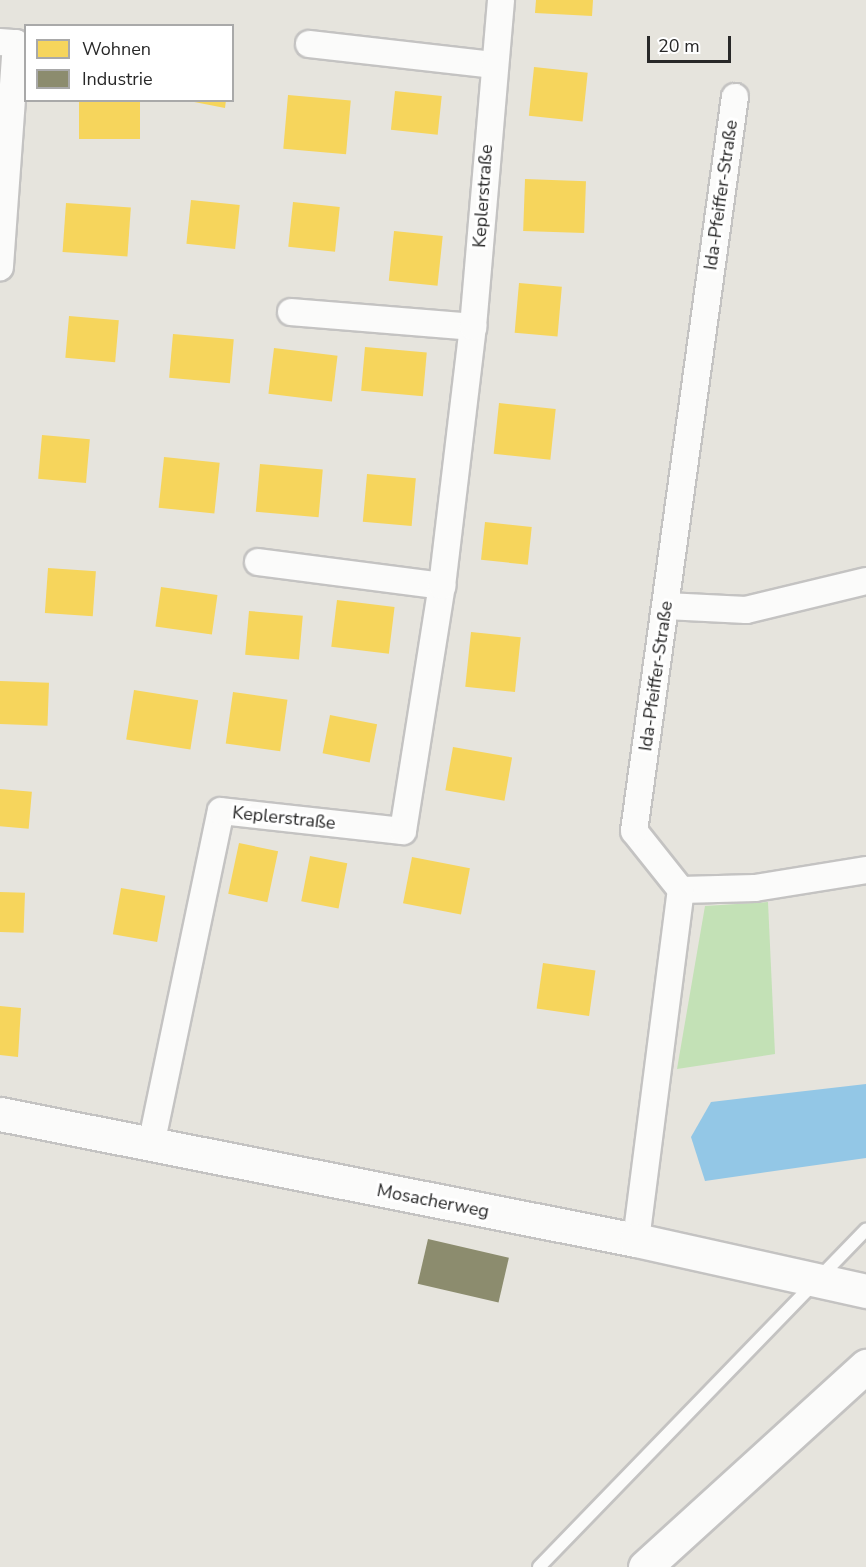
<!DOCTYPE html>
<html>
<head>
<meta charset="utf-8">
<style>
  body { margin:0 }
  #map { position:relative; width:866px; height:1567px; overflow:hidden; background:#e6e4dd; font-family:"Nunito Sans",sans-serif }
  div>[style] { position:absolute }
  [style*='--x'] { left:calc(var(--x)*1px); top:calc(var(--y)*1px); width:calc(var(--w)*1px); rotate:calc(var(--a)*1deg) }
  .green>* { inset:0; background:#c3e1b6 }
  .water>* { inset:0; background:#93c7e6 }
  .homes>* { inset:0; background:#f6d55c; transform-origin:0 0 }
  .industry>* { inset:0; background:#8c8c6e; transform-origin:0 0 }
  .roads { filter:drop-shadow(2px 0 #c4c3c2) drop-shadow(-2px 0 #c4c3c2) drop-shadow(0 2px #c4c3c2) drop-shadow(0 -2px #c4c3c2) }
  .lane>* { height:12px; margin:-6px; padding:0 6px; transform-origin:6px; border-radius:6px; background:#fbfbfa }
  .street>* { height:26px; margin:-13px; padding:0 13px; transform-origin:13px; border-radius:13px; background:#fbfbfa }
  .secondary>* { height:33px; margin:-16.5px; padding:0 16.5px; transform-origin:16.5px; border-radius:16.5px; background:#fbfbfa }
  span { translate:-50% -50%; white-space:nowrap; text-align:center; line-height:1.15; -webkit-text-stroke:6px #fff; paint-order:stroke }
  .street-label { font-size:18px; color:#282828 }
  .legend { position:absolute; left:24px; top:24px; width:210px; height:78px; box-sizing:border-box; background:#fff; border:2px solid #a9a9a9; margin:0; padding:8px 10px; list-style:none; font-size:18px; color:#282828 }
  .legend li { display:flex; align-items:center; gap:12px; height:30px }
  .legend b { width:30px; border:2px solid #a9a9a9 }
  .scale { position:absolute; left:647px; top:36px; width:84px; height:27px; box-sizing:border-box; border:3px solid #282828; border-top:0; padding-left:8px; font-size:18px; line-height:21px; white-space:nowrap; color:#282828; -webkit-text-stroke:4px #fff; paint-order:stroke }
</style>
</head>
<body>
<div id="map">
  <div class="green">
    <i style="clip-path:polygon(768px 902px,775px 1054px,677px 1069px,705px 906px)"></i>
  </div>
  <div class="water">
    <i style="clip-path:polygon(866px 1084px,866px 1158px,705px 1181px,691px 1137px,711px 1102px)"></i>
  </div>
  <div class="homes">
    <i style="clip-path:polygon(536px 0,593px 0,592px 16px,535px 13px)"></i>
    <i style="left:534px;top:67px;width:54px;height:49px;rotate:6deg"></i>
    <i style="left:395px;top:91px;width:47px;height:39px;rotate:6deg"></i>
    <i style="left:288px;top:95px;width:63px;height:54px;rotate:5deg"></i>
    <i style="left:79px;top:100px;width:61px;height:39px"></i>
    <i style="clip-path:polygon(184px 100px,226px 100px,225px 108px)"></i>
    <i style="left:525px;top:179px;width:61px;height:52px;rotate:2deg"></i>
    <i style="left:191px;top:200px;width:49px;height:44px;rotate:6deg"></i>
    <i style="left:293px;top:202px;width:47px;height:45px;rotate:6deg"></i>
    <i style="left:66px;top:203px;width:65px;height:49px;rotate:4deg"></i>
    <i style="left:394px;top:231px;width:49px;height:50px;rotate:6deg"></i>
    <i style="left:519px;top:283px;width:43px;height:50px;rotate:5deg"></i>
    <i style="left:69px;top:316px;width:50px;height:42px;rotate:5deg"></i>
    <i style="left:173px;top:334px;width:61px;height:44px;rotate:5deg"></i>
    <i style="left:365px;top:347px;width:62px;height:44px;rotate:5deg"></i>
    <i style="left:274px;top:348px;width:64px;height:46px;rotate:7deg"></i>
    <i style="left:499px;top:403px;width:57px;height:51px;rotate:6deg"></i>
    <i style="left:42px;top:435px;width:48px;height:44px;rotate:5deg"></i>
    <i style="left:164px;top:457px;width:56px;height:51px;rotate:6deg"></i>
    <i style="left:260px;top:464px;width:63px;height:48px;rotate:5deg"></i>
    <i style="left:367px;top:474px;width:49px;height:48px;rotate:5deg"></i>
    <i style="left:485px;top:522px;width:47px;height:38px;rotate:6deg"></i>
    <i style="left:48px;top:568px;width:48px;height:45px;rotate:4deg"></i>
    <i style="left:161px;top:587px;width:57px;height:40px;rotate:8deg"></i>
    <i style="left:337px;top:600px;width:58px;height:47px;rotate:7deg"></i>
    <i style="left:249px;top:611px;width:54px;height:44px;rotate:5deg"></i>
    <i style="left:471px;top:632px;width:50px;height:55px;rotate:6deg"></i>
    <i style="left:0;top:681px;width:49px;height:43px;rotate:2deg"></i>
    <i style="left:134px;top:690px;width:65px;height:50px;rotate:9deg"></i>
    <i style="left:233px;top:692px;width:55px;height:52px;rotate:8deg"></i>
    <i style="left:330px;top:715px;width:48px;height:39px;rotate:11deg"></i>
    <i style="left:453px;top:747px;width:60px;height:44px;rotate:10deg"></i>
    <i style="left:0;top:789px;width:32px;height:37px;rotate:5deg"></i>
    <i style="left:239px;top:843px;width:40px;height:52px;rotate:12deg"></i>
    <i style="left:310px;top:856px;width:38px;height:46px;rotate:11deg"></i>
    <i style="left:412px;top:857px;width:59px;height:47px;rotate:11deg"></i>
    <i style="left:121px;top:888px;width:45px;height:47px;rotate:10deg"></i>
    <i style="left:0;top:892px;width:25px;height:40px;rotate:2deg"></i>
    <i style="left:543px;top:963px;width:53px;height:46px;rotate:8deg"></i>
    <i style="clip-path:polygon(0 1006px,21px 1008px,18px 1057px,0 1055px)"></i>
  </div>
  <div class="industry">
    <i style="left:428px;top:1239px;width:83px;height:46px;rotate:13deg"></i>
  </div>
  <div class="roads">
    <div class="lane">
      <i style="--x:539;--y:1567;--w:470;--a:-45.9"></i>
    </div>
    <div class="street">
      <i style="--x:0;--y:42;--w:16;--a:4"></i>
      <i style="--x:16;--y:43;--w:225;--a:94.1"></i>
      <i style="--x:309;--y:44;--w:185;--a:6.5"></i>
      <i style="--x:291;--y:312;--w:183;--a:4.7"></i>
      <i style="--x:258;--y:562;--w:186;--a:7.4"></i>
      <i style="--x:666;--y:606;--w:80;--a:2.9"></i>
      <i style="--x:746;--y:610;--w:123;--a:-13.6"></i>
      <i style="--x:681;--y:890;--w:74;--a:-1.5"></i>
      <i style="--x:755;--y:888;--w:112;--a:-9.2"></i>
      <i style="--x:151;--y:1145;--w:341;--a:-78.2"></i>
      <i style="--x:221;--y:811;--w:183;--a:6.3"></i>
      <i style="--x:403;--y:831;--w:248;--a:-81"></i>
      <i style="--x:442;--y:586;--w:261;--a:-83.2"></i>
      <i style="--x:473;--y:327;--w:328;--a:-85.1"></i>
      <i style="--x:636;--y:1240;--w:353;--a:-82.7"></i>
      <i style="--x:681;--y:890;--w:75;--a:-128.5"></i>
      <i style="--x:634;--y:831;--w:741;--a:-82.17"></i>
    </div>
    <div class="secondary">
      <i style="--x:0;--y:1114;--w:648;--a:11.21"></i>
      <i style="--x:636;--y:1240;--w:236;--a:12.5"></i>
      <i style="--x:645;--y:1567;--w:299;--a:-42.3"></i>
    </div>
  </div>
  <div class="street-label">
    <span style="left:721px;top:195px;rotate:-82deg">Ida-Pfeiffer-Straße</span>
    <span style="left:483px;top:196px;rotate:-86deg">Keplerstraße</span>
    <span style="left:656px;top:676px;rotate:-82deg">Ida-Pfeiffer-Straße</span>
    <span style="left:284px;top:818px;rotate:6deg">Keplerstraße</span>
    <span style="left:433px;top:1201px;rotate:11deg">Mosacherweg</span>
  </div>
  <ul class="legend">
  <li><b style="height:16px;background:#f6d55c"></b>Wohnen</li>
  <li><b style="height:16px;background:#8c8c6e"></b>Industrie</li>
  </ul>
  <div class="scale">20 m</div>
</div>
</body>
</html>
